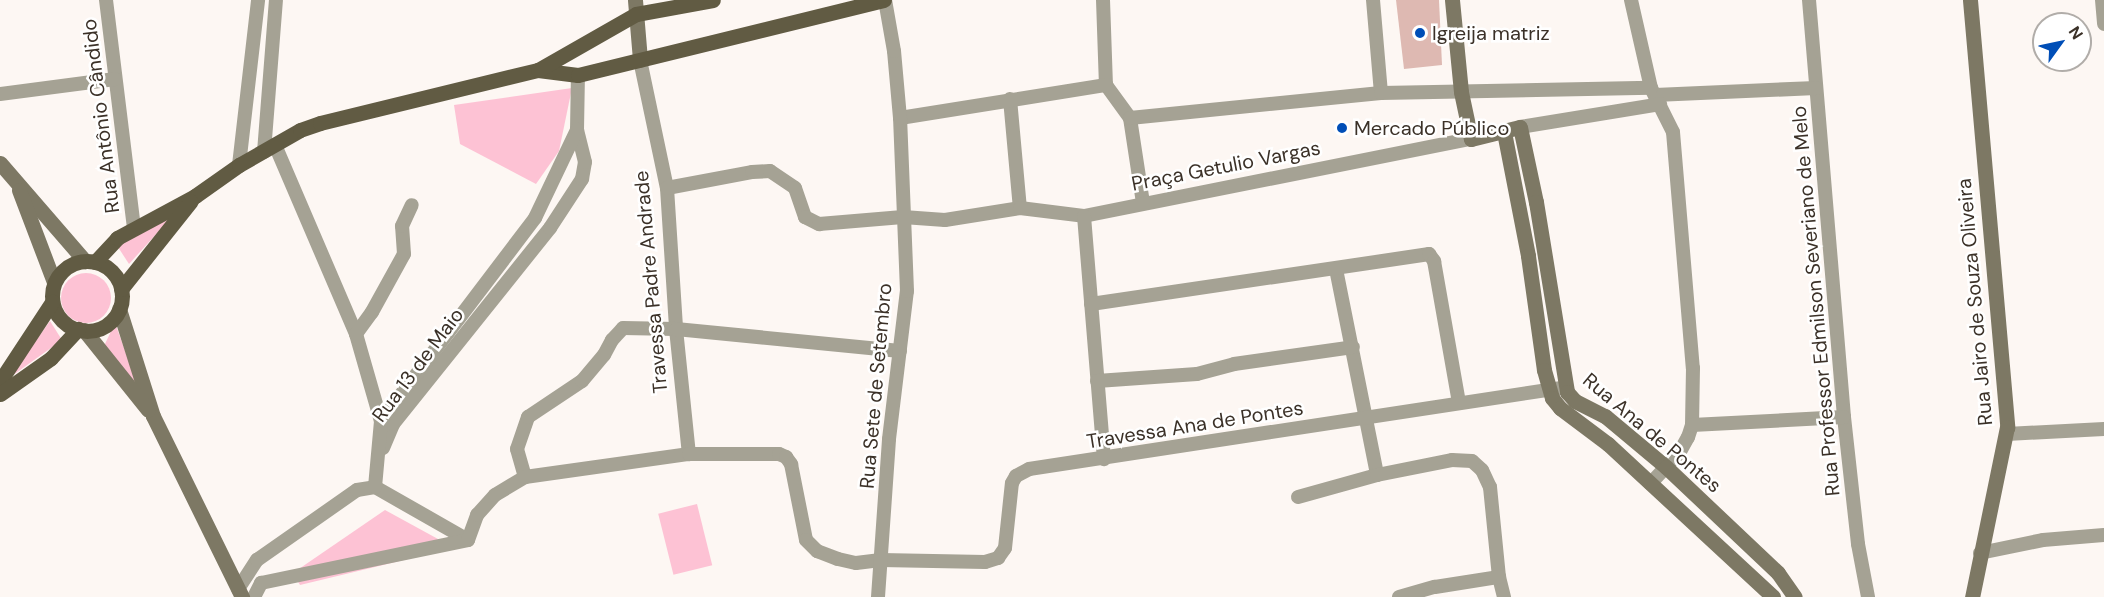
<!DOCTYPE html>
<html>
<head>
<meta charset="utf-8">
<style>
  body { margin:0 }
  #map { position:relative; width:2104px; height:597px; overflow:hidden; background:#fdf7f3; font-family:"DM Sans",sans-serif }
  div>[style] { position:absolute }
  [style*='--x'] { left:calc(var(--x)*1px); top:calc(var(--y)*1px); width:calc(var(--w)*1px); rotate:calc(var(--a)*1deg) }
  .green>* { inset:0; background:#fdc2d4; transform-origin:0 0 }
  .round { border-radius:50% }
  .building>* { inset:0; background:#deb9b2 }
  .street>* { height:14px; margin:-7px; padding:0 7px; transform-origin:7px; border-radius:7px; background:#a5a294 }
  .secondary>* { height:15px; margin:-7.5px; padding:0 7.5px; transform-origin:7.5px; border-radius:7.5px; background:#7d7864 }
  .primary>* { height:15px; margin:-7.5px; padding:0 7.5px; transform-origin:7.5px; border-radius:7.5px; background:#615b43 }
  .primary>.ring { margin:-7.5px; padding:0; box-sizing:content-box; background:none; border:15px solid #615b43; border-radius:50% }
  .dots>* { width:16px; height:16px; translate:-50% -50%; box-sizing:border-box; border:3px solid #fff; border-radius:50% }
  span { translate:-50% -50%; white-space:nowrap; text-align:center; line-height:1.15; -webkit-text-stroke:5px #fff; paint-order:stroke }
  .poi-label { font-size:20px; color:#3b3128 }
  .left { translate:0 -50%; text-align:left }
  .street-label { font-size:20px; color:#3b3128 }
  .north { position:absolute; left:2032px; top:12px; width:60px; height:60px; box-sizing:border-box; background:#fff; border:2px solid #b1ada9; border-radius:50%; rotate:57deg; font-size:16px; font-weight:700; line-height:24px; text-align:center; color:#3b3128 }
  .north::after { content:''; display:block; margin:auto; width:21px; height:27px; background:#004eb7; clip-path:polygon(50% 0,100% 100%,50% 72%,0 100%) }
</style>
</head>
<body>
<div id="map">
  <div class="green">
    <i style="clip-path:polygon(572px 88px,559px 151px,536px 184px,460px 144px,454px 105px)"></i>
    <i style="clip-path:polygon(179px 209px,129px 264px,116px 244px)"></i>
    <i class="round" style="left:61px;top:273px;width:50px;height:50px"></i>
    <i style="clip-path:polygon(50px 321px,62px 340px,9px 378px)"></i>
    <i style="clip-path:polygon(115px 323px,139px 389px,104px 346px)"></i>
    <i style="left:697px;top:504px;width:63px;height:40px;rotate:76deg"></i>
    <i style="clip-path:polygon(385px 510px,438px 539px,433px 553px,300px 585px,293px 573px)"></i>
  </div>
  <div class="building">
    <i style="clip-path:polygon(1396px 0,1439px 0,1442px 65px,1404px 69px)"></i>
  </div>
  <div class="street">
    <i style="--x:106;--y:0;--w:230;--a:83"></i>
    <i style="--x:1103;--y:0;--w:85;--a:88"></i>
    <i style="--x:1106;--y:85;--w:41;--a:54"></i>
    <i style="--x:1130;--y:118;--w:86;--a:81.3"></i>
    <i style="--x:1373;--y:0;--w:93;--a:85.1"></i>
    <i style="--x:1631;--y:0;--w:90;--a:77.2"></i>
    <i style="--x:1651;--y:88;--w:49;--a:63.4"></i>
    <i style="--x:1673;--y:132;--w:237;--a:85.2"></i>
    <i style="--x:1693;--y:368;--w:57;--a:91"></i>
    <i style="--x:1692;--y:425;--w:13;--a:108"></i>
    <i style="--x:1688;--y:437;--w:18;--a:119"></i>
    <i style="--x:1679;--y:453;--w:42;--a:133.1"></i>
    <i style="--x:1809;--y:0;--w:418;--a:85.2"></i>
    <i style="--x:1844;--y:417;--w:128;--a:83.7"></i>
    <i style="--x:1858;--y:544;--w:54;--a:79.3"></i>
    <i style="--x:2102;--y:0;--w:24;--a:85"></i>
    <i style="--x:640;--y:60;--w:131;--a:78.1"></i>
    <i style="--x:667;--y:188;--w:141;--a:86.3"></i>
    <i style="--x:676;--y:329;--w:126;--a:84.1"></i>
    <i style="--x:0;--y:94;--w:116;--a:-7.4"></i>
    <i style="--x:1655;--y:95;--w:161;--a:-2.5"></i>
    <i style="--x:1010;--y:99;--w:109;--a:84.8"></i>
    <i style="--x:900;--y:118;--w:209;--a:-9.1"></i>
    <i style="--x:1130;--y:118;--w:252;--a:-5.7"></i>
    <i style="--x:1381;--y:93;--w:270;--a:-1.1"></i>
    <i style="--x:1520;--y:127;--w:142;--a:-9.3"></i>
    <i style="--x:275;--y:145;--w:206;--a:66.8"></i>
    <i style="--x:356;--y:334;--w:91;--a:74"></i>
    <i style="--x:381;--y:421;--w:4;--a:14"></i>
    <i style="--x:264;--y:152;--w:152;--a:-85.5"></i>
    <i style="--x:239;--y:165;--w:166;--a:-83.4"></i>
    <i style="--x:667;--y:188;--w:86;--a:-10.7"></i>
    <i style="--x:752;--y:172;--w:18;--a:-3"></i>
    <i style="--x:770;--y:171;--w:30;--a:34"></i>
    <i style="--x:795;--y:188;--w:31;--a:71"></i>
    <i style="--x:805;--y:217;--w:16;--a:27"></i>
    <i style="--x:819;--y:224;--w:84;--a:-4.8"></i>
    <i style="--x:903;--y:217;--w:42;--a:4.1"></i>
    <i style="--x:945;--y:220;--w:76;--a:-9.1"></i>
    <i style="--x:1020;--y:208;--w:64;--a:7.1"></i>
    <i style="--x:1084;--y:216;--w:395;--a:-11.3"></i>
    <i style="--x:1084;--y:216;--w:244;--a:85.3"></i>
    <i style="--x:1336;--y:269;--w:210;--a:78.7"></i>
    <i style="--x:1091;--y:304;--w:342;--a:-8.4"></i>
    <i style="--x:1429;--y:254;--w:9;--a:54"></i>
    <i style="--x:1434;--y:261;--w:144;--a:80"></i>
    <i style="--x:356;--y:334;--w:27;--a:-54"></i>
    <i style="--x:372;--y:312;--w:66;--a:-61.1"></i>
    <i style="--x:404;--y:254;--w:28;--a:-94"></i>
    <i style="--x:402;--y:226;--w:23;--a:-65"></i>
    <i style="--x:1097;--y:381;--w:100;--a:-4"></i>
    <i style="--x:1197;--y:374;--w:38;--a:-15"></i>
    <i style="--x:1234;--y:364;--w:120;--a:-8.1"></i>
    <i style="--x:1692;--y:425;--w:152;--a:-3"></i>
    <i style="--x:2007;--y:434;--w:97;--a:-3"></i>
    <i style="--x:383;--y:448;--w:26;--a:-67"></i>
    <i style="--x:393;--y:424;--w:251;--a:-51.3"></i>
    <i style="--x:550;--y:228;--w:59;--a:-56.9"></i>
    <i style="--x:582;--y:179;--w:17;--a:-80"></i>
    <i style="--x:585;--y:162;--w:33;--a:-104"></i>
    <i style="--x:577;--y:130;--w:55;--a:-89"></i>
    <i style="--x:525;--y:477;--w:29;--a:-106"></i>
    <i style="--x:517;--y:449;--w:34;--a:-71"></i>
    <i style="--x:528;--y:417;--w:65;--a:-33.7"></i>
    <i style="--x:582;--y:381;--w:34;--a:-50"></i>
    <i style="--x:604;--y:355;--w:17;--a:-62"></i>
    <i style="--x:612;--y:340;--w:16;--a:-47"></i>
    <i style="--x:623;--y:328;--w:53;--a:1.1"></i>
    <i style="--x:676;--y:329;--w:225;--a:5.6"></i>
    <i style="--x:375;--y:487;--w:107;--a:29.7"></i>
    <i style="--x:1298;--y:497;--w:82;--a:-15.6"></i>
    <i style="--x:1377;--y:475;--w:76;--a:-11.3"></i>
    <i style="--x:1452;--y:460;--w:20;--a:3"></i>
    <i style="--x:1472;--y:461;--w:13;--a:42"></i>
    <i style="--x:1482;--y:470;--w:19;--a:65"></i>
    <i style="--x:1490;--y:487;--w:90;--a:84.3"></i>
    <i style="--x:1499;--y:577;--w:21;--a:76"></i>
    <i style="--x:1980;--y:553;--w:64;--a:-11.7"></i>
    <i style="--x:2043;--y:540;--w:61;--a:-4.7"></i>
    <i style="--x:238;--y:589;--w:35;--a:-57"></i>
    <i style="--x:257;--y:560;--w:122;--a:-35"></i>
    <i style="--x:357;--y:490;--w:18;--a:-9"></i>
    <i style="--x:375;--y:487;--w:66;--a:-84.8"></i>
    <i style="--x:381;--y:421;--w:255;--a:-52.8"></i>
    <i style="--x:535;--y:218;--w:98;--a:-64.5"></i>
    <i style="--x:254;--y:597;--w:16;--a:-63"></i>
    <i style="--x:261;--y:583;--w:211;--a:-11.7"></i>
    <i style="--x:468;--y:540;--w:27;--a:-70"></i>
    <i style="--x:477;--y:515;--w:27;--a:-48"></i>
    <i style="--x:495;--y:495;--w:35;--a:-31"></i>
    <i style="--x:525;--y:477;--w:166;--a:-8"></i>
    <i style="--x:689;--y:454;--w:90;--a:0"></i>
    <i style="--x:779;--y:454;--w:8;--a:23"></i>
    <i style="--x:786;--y:457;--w:9;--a:54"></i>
    <i style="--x:791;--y:464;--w:77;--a:78.8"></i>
    <i style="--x:806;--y:540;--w:16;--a:45"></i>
    <i style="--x:817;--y:551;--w:22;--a:21"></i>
    <i style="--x:838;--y:559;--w:18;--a:13"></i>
    <i style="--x:856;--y:563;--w:25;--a:-7"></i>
    <i style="--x:881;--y:560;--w:104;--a:1.1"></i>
    <i style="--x:985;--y:562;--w:14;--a:-17"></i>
    <i style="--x:998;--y:558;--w:12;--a:-55"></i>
    <i style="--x:1005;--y:548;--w:65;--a:-83.9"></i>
    <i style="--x:1012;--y:483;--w:8;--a:-60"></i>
    <i style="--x:1016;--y:476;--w:15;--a:-28"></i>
    <i style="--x:1029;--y:469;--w:537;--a:-8.67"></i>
    <i style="--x:878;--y:597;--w:158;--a:-86"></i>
    <i style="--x:889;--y:439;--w:149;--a:-83.1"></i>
    <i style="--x:907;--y:291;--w:173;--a:-92.3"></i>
    <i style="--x:900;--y:118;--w:67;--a:-95.1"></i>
    <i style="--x:894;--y:51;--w:52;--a:-100"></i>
    <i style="--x:1399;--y:597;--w:37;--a:-16"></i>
    <i style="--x:1435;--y:587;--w:65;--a:-8.9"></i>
  </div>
  <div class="secondary">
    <i style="--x:635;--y:0;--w:60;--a:85.2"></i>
    <i style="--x:1452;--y:0;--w:92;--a:84.4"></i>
    <i style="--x:1461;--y:92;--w:48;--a:78"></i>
    <i style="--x:1471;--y:139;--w:50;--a:-13.8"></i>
    <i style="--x:1520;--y:127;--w:77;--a:78"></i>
    <i style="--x:1536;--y:202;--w:193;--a:80.7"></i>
    <i style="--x:1567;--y:392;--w:12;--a:48"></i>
    <i style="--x:1575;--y:401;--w:34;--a:27"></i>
    <i style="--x:1605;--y:416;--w:80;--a:39.9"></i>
    <i style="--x:1666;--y:467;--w:154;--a:43.4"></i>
    <i style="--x:1778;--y:573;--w:29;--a:55"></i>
    <i style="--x:1970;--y:0;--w:429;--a:85"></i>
    <i style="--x:2007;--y:427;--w:174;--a:101.6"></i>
    <i style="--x:1504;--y:132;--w:126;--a:79"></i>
    <i style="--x:1528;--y:256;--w:115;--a:82"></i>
    <i style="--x:1544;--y:370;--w:29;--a:74"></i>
    <i style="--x:1552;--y:398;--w:13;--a:51"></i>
    <i style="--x:1560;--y:408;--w:60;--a:36.9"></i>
    <i style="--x:1608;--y:444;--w:225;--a:42.8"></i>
    <i style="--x:0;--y:163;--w:130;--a:49.1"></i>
    <i style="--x:19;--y:190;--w:98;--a:69.2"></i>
    <i style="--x:119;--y:309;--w:112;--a:72.4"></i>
    <i style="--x:153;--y:416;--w:202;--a:63.8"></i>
    <i style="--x:84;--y:330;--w:102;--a:51.3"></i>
  </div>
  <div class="primary">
    <i style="--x:538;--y:70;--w:40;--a:7.1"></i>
    <i style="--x:578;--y:75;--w:315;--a:-13.8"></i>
    <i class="ring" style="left:52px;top:261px;width:55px;height:55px"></i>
    <i style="--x:95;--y:262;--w:33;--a:-47"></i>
    <i style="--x:117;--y:238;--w:89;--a:-28.3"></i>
    <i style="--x:195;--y:196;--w:54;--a:-35.2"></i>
    <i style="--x:239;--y:165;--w:70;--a:-29.8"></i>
    <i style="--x:300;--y:130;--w:21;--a:-19"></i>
    <i style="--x:320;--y:123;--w:224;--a:-13.7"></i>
    <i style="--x:538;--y:70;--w:113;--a:-29.7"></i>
    <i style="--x:636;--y:14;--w:78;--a:-10.3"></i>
    <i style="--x:121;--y:289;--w:112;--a:-51.5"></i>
    <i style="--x:0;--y:381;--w:95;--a:-56.6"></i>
    <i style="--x:0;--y:394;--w:62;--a:-35.2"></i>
    <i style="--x:51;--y:358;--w:40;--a:-47"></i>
  </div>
  <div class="dots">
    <i style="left:1420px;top:33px;background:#004eb7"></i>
    <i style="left:1342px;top:128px;background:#004eb7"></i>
  </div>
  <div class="poi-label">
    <span class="left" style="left:1432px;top:33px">Igreija matriz</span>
    <span class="left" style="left:1354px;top:128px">Mercado Público</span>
  </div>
  <div class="street-label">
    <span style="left:101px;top:116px;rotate:-97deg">Rua Antônio Cândido</span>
    <span style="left:1226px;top:166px;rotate:-11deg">Praça Getulio Vargas</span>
    <span style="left:651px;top:282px;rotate:-95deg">Travessa Padre Andrade</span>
    <span style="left:1816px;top:301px;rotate:-95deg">Rua Professor Edmilson Severiano de Melo</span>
    <span style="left:1975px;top:302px;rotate:-95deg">Rua Jairo de Souza Oliveira</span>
    <span style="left:418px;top:365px;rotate:-53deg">Rua 13 de Maio</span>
    <span style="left:876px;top:386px;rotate:-85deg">Rua Sete de Setembro</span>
    <span style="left:1195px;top:425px;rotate:-9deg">Travessa Ana de Pontes</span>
    <span style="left:1652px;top:433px;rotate:40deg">Rua Ana de Pontes</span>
  </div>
  <div class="north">N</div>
</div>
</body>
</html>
